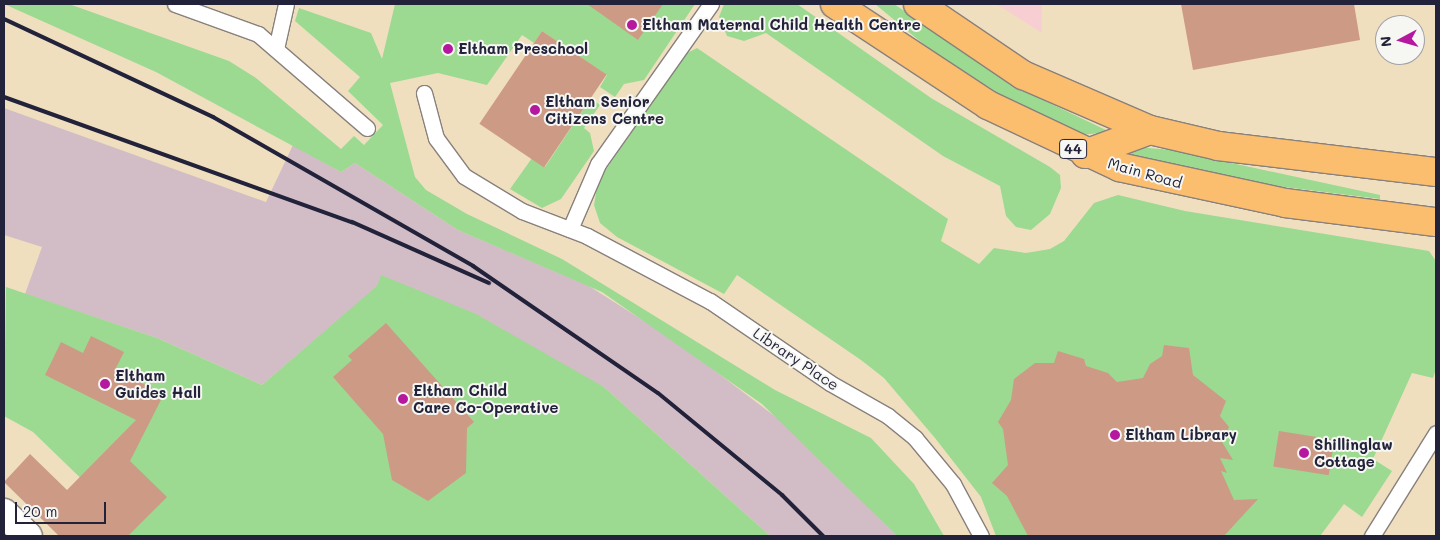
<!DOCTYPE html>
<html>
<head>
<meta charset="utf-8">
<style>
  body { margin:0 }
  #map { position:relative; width:1440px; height:540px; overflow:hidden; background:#efdfbf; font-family:Mali,sans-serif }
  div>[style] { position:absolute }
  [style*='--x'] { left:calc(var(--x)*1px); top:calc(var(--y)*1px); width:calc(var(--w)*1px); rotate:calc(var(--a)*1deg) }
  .built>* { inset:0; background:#f7cfd2 }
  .industrial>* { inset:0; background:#d2bdc6 }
  .green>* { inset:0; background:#9bda90 }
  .building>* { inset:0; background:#cd9b85; transform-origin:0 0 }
  .roads { filter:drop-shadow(1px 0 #88807d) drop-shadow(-1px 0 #88807d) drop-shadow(0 1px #88807d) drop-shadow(0 -1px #88807d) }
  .lane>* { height:15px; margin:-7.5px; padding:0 7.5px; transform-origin:7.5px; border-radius:7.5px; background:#fff }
  .street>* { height:28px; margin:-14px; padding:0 14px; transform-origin:14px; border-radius:14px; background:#fff }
  .primary>* { height:28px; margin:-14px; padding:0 14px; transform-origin:14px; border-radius:14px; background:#fbbd6e }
  .rail>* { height:4px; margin:-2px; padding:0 2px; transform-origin:2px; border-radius:2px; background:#22223b }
  .dots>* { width:14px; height:14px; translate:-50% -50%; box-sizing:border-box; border:2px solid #f6f6f2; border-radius:50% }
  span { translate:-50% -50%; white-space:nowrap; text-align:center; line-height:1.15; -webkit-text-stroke:4px #f6f6f2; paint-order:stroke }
  .shield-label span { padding:1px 4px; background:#f6f6f2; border:1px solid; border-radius:4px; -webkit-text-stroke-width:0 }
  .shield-label { font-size:14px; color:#22223b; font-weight:700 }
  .poi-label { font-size:15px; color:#22223b; font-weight:700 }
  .left { translate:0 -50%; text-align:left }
  .street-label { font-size:15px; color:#22223b }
  .frame { position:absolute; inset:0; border:5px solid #22223b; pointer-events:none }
  .north { position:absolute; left:1375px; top:15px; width:50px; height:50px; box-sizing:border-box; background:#f6f6f2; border:1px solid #a1a1a9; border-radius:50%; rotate:264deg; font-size:14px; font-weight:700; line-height:20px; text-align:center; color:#22223b }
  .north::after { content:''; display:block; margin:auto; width:18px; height:22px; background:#b5179e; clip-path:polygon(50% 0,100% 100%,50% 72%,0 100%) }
  .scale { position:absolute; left:15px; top:502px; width:91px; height:22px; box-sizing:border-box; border:2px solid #22223b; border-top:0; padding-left:6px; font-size:15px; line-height:18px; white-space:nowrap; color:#22223b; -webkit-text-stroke:4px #f6f6f2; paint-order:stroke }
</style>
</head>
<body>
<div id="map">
  <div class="built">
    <i style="clip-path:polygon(996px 4px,1042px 4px,1042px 33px)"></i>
  </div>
  <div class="industrial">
    <i style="clip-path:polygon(4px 108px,266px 202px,293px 145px,341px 172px,355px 163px,458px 230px,589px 286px,677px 342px,785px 424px,897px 536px,770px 536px,604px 387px,381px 276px,378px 286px,262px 385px,157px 338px,25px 294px,42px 247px,4px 235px)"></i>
  </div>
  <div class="green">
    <i style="clip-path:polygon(4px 4px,69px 4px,229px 61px,256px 78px,341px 149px,354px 136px,364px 145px,383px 125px,348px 91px,360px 77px,295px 21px,299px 8px,371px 33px,382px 59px,395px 4px,695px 4px,644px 80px,624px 84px,615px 97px,600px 87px,607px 75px,542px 31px,534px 43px,522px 35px,487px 85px,438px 73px,390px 83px,415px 177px,426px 190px,467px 214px,562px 259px,775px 390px,871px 438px,914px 484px,944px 536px,897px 536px,762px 404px,602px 292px,458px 230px,355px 163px,341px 172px,156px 72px)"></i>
    <i style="clip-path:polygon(724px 4px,797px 4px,931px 98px,1050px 167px,1060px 175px,1061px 188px,1050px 214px,1031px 230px,1016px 227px,1006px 216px,1000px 186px,943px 156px,766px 33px,744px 41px,727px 36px,719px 17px)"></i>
    <i style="clip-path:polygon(875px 4px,894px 4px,1016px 87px,1110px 132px,1081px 135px,1023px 109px,933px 52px)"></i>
    <i style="clip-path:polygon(697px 48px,948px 219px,941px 241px,979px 264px,994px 248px,1026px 253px,1050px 249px,1064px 241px,1094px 203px,1118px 195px,1185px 211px,1429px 251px,1436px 261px,1436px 369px,1433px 378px,1412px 373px,1373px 459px,1392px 471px,1362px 517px,1344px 504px,1320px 536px,996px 536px,981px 497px,935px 438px,884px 378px,861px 360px,737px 275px,724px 294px,617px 237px,600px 223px,594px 205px,598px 181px,687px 53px)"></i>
    <i style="clip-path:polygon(591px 98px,600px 105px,584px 128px,590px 133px,594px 151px,561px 199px,542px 208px,510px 189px,532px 158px,545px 167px)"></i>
    <i style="clip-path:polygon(1127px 146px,1171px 150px,1380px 195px,1380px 199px,1237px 181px,1127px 155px,1124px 152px)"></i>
    <i style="clip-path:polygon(381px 275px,476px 314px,604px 387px,770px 536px,118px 536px,128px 524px,33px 432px,4px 416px,6px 287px,157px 338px,262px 385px,377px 286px)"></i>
  </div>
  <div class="building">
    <i style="clip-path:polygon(587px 4px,663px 4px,638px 40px)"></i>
    <i style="clip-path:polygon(1181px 4px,1354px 4px,1360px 40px,1193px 70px)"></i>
    <i style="left:542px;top:31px;width:78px;height:112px;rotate:34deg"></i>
    <i style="clip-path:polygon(386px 323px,474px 422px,467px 428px,466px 473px,428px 501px,392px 480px,383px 434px,333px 377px,352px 360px,348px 356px)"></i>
    <i style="clip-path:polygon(91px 336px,124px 352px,115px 370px,164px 394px,130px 461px,167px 497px,128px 536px,59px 536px,4px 482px,30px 454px,67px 490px,136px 420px,45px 375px,61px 342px,83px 353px)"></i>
    <i style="clip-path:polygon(1164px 345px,1189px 348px,1193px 375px,1226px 401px,1220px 416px,1229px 427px,1222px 442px,1233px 460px,1220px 458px,1227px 473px,1221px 471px,1234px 500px,1258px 499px,1224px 536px,1028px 536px,1007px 496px,992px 483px,1008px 465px,1003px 429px,998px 422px,1011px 400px,1014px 379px,1035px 363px,1054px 363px,1058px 351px,1084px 359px,1086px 366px,1108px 373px,1117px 382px,1143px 378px,1150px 364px,1162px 356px)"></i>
    <i style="left:1279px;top:431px;width:56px;height:36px;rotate:9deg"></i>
  </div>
  <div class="roads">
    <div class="lane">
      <i style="--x:175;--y:4;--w:88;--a:19.9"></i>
      <i style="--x:258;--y:34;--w:144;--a:40.8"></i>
      <i style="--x:276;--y:49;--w:46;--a:-77.5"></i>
      <i style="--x:424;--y:93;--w:47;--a:75.1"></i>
      <i style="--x:436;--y:138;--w:47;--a:53.6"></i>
      <i style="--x:464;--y:176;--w:68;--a:31.1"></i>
      <i style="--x:522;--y:211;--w:70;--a:21"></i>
      <i style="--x:587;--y:236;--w:139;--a:27.9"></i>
      <i style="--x:710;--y:301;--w:145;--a:34.3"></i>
      <i style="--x:830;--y:383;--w:67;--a:29.6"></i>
      <i style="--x:888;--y:416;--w:35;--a:39"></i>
      <i style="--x:915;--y:438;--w:60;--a:50.4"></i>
      <i style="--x:953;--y:484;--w:59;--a:61.7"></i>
      <i style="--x:570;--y:229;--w:71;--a:-66.7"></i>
      <i style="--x:598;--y:164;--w:196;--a:-54.8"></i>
      <i style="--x:1372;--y:536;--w:121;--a:-58.1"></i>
    </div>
    <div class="street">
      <i style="--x:4;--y:513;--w:33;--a:44"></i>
    </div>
    <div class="primary">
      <i style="--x:835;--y:4;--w:183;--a:33.4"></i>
      <i style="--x:988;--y:105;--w:145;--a:25.3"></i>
      <i style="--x:1119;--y:167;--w:170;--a:12.2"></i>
      <i style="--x:1285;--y:203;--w:152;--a:7.2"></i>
      <i style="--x:918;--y:4;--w:127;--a:34.1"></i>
      <i style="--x:1023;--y:75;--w:138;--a:23.4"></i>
      <i style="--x:1150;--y:130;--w:70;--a:13.2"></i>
      <i style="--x:1218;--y:146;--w:220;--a:6.8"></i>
      <i style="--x:1085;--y:154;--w:69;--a:-20.3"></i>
    </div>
  </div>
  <div class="rail">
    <i style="--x:4;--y:19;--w:231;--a:25.1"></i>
    <i style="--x:213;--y:117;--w:300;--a:29.8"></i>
    <i style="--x:473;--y:266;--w:224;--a:34.5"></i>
    <i style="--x:658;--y:393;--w:161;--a:39.4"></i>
    <i style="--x:782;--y:495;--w:58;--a:45"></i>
    <i style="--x:4;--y:97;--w:370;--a:19.8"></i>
    <i style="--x:352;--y:222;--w:150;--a:24"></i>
  </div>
  <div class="dots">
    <i style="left:632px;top:25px;background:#b5179e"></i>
    <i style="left:448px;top:49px;background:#b5179e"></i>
    <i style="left:535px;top:110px;background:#b5179e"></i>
    <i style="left:105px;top:384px;background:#b5179e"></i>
    <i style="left:403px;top:399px;background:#b5179e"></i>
    <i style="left:1115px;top:435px;background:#b5179e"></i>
    <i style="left:1304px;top:453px;background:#b5179e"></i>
  </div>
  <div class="shield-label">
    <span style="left:1073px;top:149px">44</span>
  </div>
  <div class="poi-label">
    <span class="left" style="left:642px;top:25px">Eltham Maternal Child Health Centre</span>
    <span class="left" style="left:458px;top:49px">Eltham Preschool</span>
    <span class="left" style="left:545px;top:110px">Eltham Senior<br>Citizens Centre</span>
    <span class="left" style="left:115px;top:384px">Eltham<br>Guides Hall</span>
    <span class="left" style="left:413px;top:399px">Eltham Child<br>Care Co-Operative</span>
    <span class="left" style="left:1125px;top:435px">Eltham Library</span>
    <span class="left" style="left:1314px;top:453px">Shillinglaw<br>Cottage</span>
  </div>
  <div class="street-label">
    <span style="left:1145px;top:173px;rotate:16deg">Main Road</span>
    <span style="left:796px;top:359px;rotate:34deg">Library Place</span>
  </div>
  <div class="frame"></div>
  <div class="north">N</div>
  <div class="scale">20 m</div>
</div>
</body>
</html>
